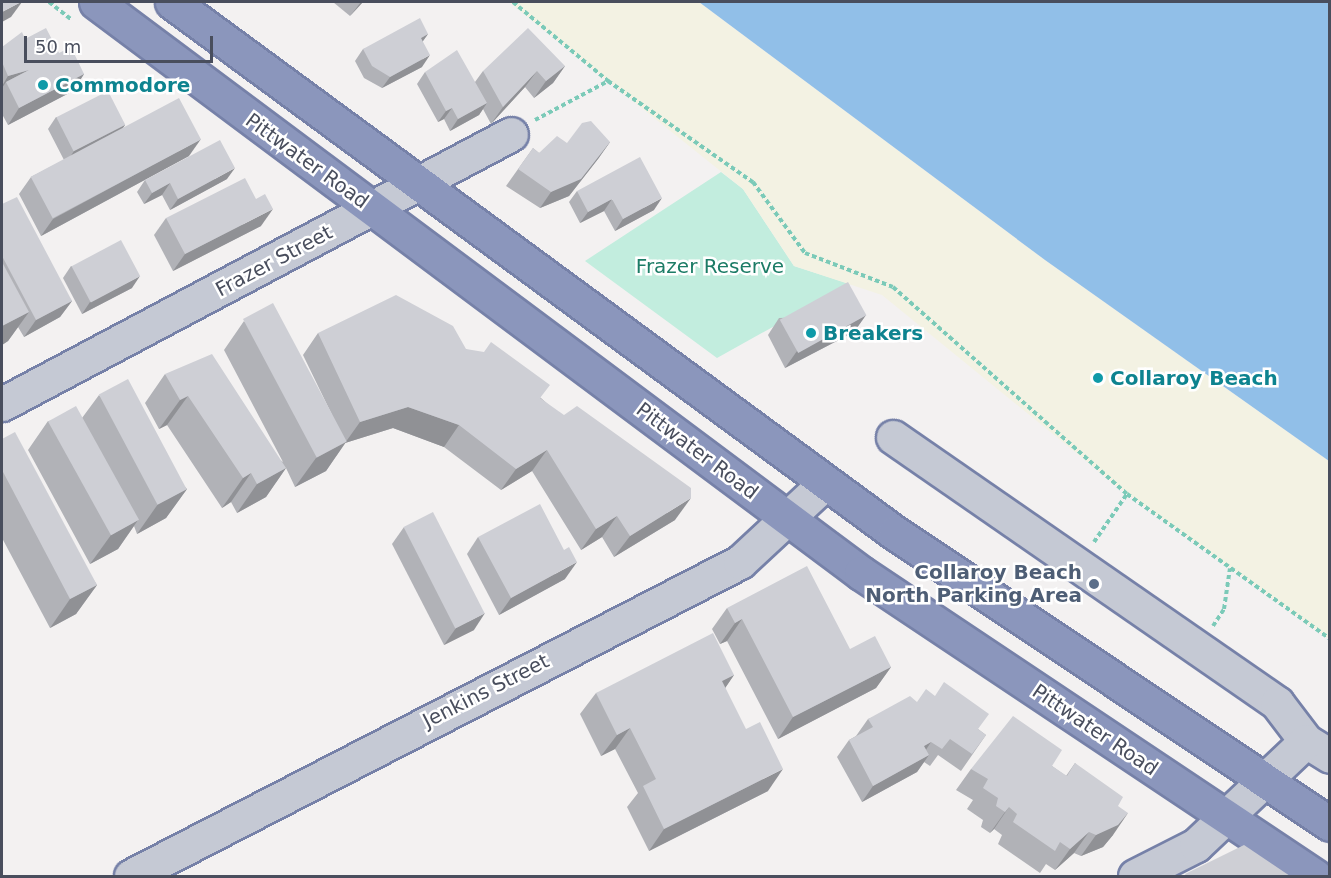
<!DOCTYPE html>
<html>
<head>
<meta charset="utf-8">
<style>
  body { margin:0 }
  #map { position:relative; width:1331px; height:878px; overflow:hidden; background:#f3f1f1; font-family:"DejaVu Sans",sans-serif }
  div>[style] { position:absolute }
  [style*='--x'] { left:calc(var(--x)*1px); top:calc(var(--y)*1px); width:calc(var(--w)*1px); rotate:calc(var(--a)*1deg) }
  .green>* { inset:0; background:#c2edde }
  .sand>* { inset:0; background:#f3f2e3 }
  .water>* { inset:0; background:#91bfe8 }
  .path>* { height:4px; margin-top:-2px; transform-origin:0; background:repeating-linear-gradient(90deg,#7bcab8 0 4.5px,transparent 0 7.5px) }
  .roads { filter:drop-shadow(2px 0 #7681a8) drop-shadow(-2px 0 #7681a8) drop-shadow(0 2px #7681a8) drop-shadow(0 -2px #7681a8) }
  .minor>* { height:33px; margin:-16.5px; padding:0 16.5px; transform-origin:16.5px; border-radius:16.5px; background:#c5c9d4 }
  .highway>* { height:33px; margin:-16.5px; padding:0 16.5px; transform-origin:16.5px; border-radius:16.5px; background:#8b96bc }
  .wall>* { inset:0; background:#b1b2b7 }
  .shaded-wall>* { inset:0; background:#909195 }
  .building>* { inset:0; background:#cecfd5; transform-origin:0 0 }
  .dots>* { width:16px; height:16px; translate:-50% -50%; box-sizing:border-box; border:3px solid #fff; border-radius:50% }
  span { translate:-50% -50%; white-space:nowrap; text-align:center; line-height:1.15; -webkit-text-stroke:5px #fff; paint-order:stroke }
  .culture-label { font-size:20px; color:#0d838f; font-weight:700 }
  .left { translate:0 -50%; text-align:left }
  .street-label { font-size:20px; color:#494e5d }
  .park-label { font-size:20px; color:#1c7c66 }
  .service-label { font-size:20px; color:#4e5e75; font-weight:700 }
  .right { translate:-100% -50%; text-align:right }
  .frame { position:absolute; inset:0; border:3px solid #494e5d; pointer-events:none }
  .scale { position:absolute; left:24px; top:36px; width:189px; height:27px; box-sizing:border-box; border:3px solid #494e5d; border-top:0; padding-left:8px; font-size:18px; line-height:21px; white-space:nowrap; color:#494e5d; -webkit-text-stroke:4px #fff; paint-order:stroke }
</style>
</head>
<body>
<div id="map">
  <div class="green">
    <i style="clip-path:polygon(721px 172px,743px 189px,794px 266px,850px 284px,717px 358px,585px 261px)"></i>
  </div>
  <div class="sand">
    <i style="clip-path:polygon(509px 2px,699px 2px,1045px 260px,1329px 461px,1329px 639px,1118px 487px,882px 295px,794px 266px,743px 189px)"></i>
  </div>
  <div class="water">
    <i style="clip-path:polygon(699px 2px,1329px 2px,1329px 461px,1045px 260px)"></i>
  </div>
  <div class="path">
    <i style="--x:49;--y:2;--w:29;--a:38"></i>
    <i style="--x:513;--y:2;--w:124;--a:39.7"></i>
    <i style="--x:608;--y:81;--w:177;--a:34.9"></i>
    <i style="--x:753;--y:182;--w:88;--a:53.8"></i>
    <i style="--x:805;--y:253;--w:94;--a:21.1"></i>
    <i style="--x:893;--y:287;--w:312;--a:41.5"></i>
    <i style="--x:1127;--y:494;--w:249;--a:35.5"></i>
    <i style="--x:535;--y:120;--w:83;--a:-28.1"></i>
    <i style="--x:1094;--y:542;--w:58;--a:-55.5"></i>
    <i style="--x:1213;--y:626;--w:20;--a:-57"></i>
    <i style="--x:1224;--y:609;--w:41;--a:-81.7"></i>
  </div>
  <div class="roads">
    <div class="minor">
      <i style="--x:2;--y:404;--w:576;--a:-27.94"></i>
      <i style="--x:893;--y:437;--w:467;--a:34.7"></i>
      <i style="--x:1277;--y:703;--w:48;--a:52.7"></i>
      <i style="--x:1306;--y:741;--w:28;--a:32"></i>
      <i style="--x:131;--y:876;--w:685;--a:-27.28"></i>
      <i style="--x:740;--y:562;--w:116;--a:-42.9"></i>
      <i style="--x:1135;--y:876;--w:68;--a:-26.9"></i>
      <i style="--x:1196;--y:845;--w:151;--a:-43.4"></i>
    </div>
    <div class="highway">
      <i style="--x:96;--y:2;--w:955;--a:36.74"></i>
      <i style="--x:861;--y:573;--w:546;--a:33.72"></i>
      <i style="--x:172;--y:2;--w:897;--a:36.3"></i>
      <i style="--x:895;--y:533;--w:523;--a:33.78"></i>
    </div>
  </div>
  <div class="wall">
    <i style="clip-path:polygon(333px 2px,363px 2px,350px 16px)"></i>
    <i style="clip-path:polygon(428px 34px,423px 41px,422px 67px,382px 88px,364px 78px,355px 61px,363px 49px)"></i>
    <i style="clip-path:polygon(25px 39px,59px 53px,84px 74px,73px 91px,8px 125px,2px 114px,2px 47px)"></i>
    <i style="clip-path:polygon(565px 66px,553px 83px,534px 98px,525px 87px,491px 124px,483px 109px,479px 115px,450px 131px,444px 119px,438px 122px,417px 84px,425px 72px,475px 82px,483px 71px)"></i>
    <i style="clip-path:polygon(56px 117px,125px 125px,123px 128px,189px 156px,41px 236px,19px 194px,31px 177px,64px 160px,48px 129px)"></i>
    <i style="clip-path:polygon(610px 142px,598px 159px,569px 196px,540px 208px,506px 186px,533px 148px,539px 153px,567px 143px)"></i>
    <i style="clip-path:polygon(227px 179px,170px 210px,162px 195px,144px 204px,137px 192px,145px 180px)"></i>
    <i style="clip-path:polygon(577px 191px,654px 210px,615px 231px,604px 211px,580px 223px,569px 202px)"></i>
    <i style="clip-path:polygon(2px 204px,72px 301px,60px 317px,24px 337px,18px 327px,8px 341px,2px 345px)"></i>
    <i style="clip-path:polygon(166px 218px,261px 226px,173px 271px,154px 235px)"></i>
    <i style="clip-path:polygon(71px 266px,132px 288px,82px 314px,63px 278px)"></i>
    <i style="clip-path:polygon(866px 315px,854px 332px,785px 368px,768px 335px,779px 318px)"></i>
    <i style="clip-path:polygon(244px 321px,332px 415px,303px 355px,318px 333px,466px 349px,541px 398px,675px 520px,614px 557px,602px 537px,581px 550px,532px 471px,501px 490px,444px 447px,393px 428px,345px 443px,326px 471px,295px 487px,286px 468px,266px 497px,237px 513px,231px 502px,222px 508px,167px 425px,159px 429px,145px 403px,165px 374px,283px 462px,224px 350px)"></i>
    <i style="clip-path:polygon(99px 395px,187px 489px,166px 518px,137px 534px,134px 526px,118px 549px,90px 564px,28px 450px,48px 421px,82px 418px)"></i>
    <i style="clip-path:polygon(2px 439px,97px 585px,76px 614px,50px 628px,2px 538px)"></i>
    <i style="clip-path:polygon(404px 527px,474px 630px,444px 645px,392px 544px)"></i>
    <i style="clip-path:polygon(478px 537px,565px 579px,499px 615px,467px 554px)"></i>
    <i style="clip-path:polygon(727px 608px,891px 667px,876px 688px,778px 739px,727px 641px,720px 644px,712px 629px)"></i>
    <i style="clip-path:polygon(734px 675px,725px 688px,768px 791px,649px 851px,627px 807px,638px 793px,615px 749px,601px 756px,580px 714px,596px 693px)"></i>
    <i style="clip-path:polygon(917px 702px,978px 729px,986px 735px,961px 771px,938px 755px,930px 766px,924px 762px,917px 772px,862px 802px,837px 757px,849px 740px,856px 736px,868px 719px)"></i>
    <i style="clip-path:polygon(1075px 763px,1118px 806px,1113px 835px,1103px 847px,1081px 856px,1074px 853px,1055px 870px,1046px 864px,1040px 873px,998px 844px,1002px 835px,994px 829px,990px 833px,981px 827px,983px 820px,967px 809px,973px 800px,956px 790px,971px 769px,1052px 766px,1066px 776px)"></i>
  </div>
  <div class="shaded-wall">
    <i style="clip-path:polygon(21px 2px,22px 2px,11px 17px,2px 22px,2px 12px)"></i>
    <i style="clip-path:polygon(361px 2px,363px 2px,350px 16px)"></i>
    <i style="clip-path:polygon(428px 34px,420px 45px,421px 38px)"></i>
    <i style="clip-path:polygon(430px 55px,422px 67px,382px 88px,390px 77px)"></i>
    <i style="clip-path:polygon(565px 66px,553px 83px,534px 98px,546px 81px)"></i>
    <i style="clip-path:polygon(29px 70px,6px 82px,2px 88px,2px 86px,8px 76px)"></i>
    <i style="clip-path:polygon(537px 71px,525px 87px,491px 124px,503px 107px)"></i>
    <i style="clip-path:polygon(84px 74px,73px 91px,8px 125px,19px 108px)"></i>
    <i style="clip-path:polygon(487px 103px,479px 115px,450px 131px,458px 119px)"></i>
    <i style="clip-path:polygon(452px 108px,444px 119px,438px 122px,446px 111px)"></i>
    <i style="clip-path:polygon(125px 125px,117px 136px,66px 163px,74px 151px)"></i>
    <i style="clip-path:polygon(201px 139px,189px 156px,41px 236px,53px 219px)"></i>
    <i style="clip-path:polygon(610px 142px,598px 159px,569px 196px,540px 208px,551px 192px)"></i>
    <i style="clip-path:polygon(235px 168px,227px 179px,170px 210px,178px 199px)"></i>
    <i style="clip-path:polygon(170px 183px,162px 195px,144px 204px,152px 193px)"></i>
    <i style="clip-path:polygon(662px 198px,654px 210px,615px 231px,623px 219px)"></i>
    <i style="clip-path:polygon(612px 199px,604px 211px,580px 223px,588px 212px)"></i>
    <i style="clip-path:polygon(273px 209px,261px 226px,173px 271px,185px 254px)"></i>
    <i style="clip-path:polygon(140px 276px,132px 288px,82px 314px,90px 302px)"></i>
    <i style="clip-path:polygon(72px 301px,60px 317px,24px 337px,36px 320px)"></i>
    <i style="clip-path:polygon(29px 312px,8px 341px,2px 345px,2px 326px)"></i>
    <i style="clip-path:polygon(866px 315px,854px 332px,785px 368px,797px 351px)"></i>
    <i style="clip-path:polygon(188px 396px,167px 425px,159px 429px,180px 400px)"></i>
    <i style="clip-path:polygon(408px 407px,459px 425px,444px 447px,393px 428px,345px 443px,360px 422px)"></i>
    <i style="clip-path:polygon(346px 442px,326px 471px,295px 487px,316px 458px)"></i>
    <i style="clip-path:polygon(547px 450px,532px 471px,501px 490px,516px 469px)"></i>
    <i style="clip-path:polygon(286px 468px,266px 497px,237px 513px,257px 484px)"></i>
    <i style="clip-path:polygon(251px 473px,231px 502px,222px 508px,243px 478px)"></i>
    <i style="clip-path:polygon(187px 489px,166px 518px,137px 534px,158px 504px)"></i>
    <i style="clip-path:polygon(691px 498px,675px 520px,614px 557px,630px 536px)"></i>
    <i style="clip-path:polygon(617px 516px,602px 537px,581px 550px,596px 529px)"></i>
    <i style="clip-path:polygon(138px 520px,118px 549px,90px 564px,111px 535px)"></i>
    <i style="clip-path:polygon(577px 562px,565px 579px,499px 615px,511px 598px)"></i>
    <i style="clip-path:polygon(97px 585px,76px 614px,50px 628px,70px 599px)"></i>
    <i style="clip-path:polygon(485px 613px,474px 630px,444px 645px,456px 628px)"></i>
    <i style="clip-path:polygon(742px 619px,727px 641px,720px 644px,735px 623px)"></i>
    <i style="clip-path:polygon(891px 667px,876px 688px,778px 739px,793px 717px)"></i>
    <i style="clip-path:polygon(734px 675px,719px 697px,722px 681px)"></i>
    <i style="clip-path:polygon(630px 728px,615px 749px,601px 756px,617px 735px)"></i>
    <i style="clip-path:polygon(931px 742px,920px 759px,924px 746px)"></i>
    <i style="clip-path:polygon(929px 755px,917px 772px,862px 802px,873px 786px)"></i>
    <i style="clip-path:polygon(783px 769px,768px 791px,649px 851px,664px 829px)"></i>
    <i style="clip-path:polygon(1009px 807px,994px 829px,990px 833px,1005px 812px)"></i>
    <i style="clip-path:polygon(1128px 813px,1113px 835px,1103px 847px,1081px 856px,1096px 835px)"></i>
    <i style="clip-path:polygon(1089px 832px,1074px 853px,1055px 870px,1070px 849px)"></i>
  </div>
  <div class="building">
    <i style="clip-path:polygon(2px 2px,21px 2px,2px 12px)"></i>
    <i style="clip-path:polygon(420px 18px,428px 34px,421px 38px,430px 55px,390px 77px,372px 66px,363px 49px)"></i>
    <i style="clip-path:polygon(46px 28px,59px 53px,71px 47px,84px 74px,19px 108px,6px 82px,29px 70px,8px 76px,2px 62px,2px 47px,22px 32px,25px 39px)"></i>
    <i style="clip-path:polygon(528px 28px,565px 66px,546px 81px,537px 71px,503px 107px,483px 71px)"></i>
    <i style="clip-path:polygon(457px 50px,487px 103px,458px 119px,452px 108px,446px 111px,425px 72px)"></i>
    <i style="left:108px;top:91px;width:38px;height:58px;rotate:63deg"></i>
    <i style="left:179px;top:98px;width:47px;height:168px;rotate:62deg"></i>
    <i style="clip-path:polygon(591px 121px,610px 142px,581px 179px,551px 192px,518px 169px,533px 148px,539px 153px,557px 136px,567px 143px,582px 123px)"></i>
    <i style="clip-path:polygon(220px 140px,235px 168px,178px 199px,170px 183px,152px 193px,145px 180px)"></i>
    <i style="clip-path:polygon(640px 157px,662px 198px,623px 219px,612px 199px,588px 212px,577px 191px)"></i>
    <i style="clip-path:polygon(245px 178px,256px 199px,265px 194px,273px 209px,185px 254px,166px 218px)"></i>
    <i style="clip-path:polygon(17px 197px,72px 301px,36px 320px,2px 256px,2px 204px)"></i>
    <i style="left:121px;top:240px;width:41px;height:56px;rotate:62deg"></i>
    <i style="clip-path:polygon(2px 262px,29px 312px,2px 326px)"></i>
    <i style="left:848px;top:282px;width:38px;height:78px;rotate:61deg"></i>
    <i style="clip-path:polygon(396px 295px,453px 326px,466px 349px,484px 352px,491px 342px,550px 385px,540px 398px,564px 415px,577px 406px,691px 488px,691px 498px,630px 536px,617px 516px,596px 529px,547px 450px,516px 469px,459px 425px,408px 407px,360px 422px,318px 333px)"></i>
    <i style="left:273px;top:303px;width:157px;height:34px;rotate:62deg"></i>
    <i style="clip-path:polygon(212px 354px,286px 468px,257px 484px,251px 473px,243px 478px,188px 396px,180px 400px,165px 374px)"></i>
    <i style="left:128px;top:379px;width:125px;height:33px;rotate:62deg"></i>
    <i style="left:76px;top:406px;width:130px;height:32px;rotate:61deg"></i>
    <i style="clip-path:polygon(15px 432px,97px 585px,70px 599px,2px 470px,2px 439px)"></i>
    <i style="clip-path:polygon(540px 504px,564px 550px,569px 547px,577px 562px,511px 598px,478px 537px)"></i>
    <i style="left:433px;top:512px;width:114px;height:33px;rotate:63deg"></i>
    <i style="clip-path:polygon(807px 566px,850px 649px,875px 636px,891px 667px,793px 717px,742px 619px,735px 623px,727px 608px)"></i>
    <i style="clip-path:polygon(713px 633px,734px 675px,722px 681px,746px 729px,760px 722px,783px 769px,664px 829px,643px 786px,656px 779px,630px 728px,617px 735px,596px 693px)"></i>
    <i style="clip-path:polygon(944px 682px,989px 714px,978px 729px,986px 735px,972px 754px,950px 739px,942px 749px,931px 742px,924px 746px,929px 755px,873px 786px,849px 740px,873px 727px,868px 719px,910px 696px,917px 702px,926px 689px,935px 696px)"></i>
    <i style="clip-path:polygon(1013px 716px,1062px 750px,1052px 766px,1067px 776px,1075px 763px,1123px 797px,1118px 806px,1128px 813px,1118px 825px,1096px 835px,1089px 832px,1070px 849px,1060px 842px,1055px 851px,1013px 822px,1017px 814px,1009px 807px,1005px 812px,996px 806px,998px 798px,983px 788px,988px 779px,971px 769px)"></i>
    <i style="clip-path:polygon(1244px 845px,1290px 876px,1186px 876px,1185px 874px)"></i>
  </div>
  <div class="dots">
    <i style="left:43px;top:85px;background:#0f9aa8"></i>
    <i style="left:811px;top:333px;background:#0f9aa8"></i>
    <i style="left:1098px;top:378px;background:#0f9aa8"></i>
    <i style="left:1094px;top:584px;background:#5c6f8a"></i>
  </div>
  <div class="culture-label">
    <span class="left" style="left:55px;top:85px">Commodore</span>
    <span class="left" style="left:823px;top:333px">Breakers</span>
    <span class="left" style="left:1110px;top:378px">Collaroy Beach</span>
  </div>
  <div class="street-label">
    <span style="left:307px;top:161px;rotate:36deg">Pittwater Road</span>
    <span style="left:274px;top:261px;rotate:-28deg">Frazer Street</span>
    <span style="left:697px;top:451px;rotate:37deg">Pittwater Road</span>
    <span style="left:486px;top:691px;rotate:-27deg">Jenkins Street</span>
    <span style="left:1095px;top:730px;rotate:34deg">Pittwater Road</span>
  </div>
  <div class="park-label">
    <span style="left:710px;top:266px">Frazer Reserve</span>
  </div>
  <div class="service-label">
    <span class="right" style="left:1082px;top:584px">Collaroy Beach<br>North Parking Area</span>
  </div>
  <div class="frame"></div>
  <div class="scale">50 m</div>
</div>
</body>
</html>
